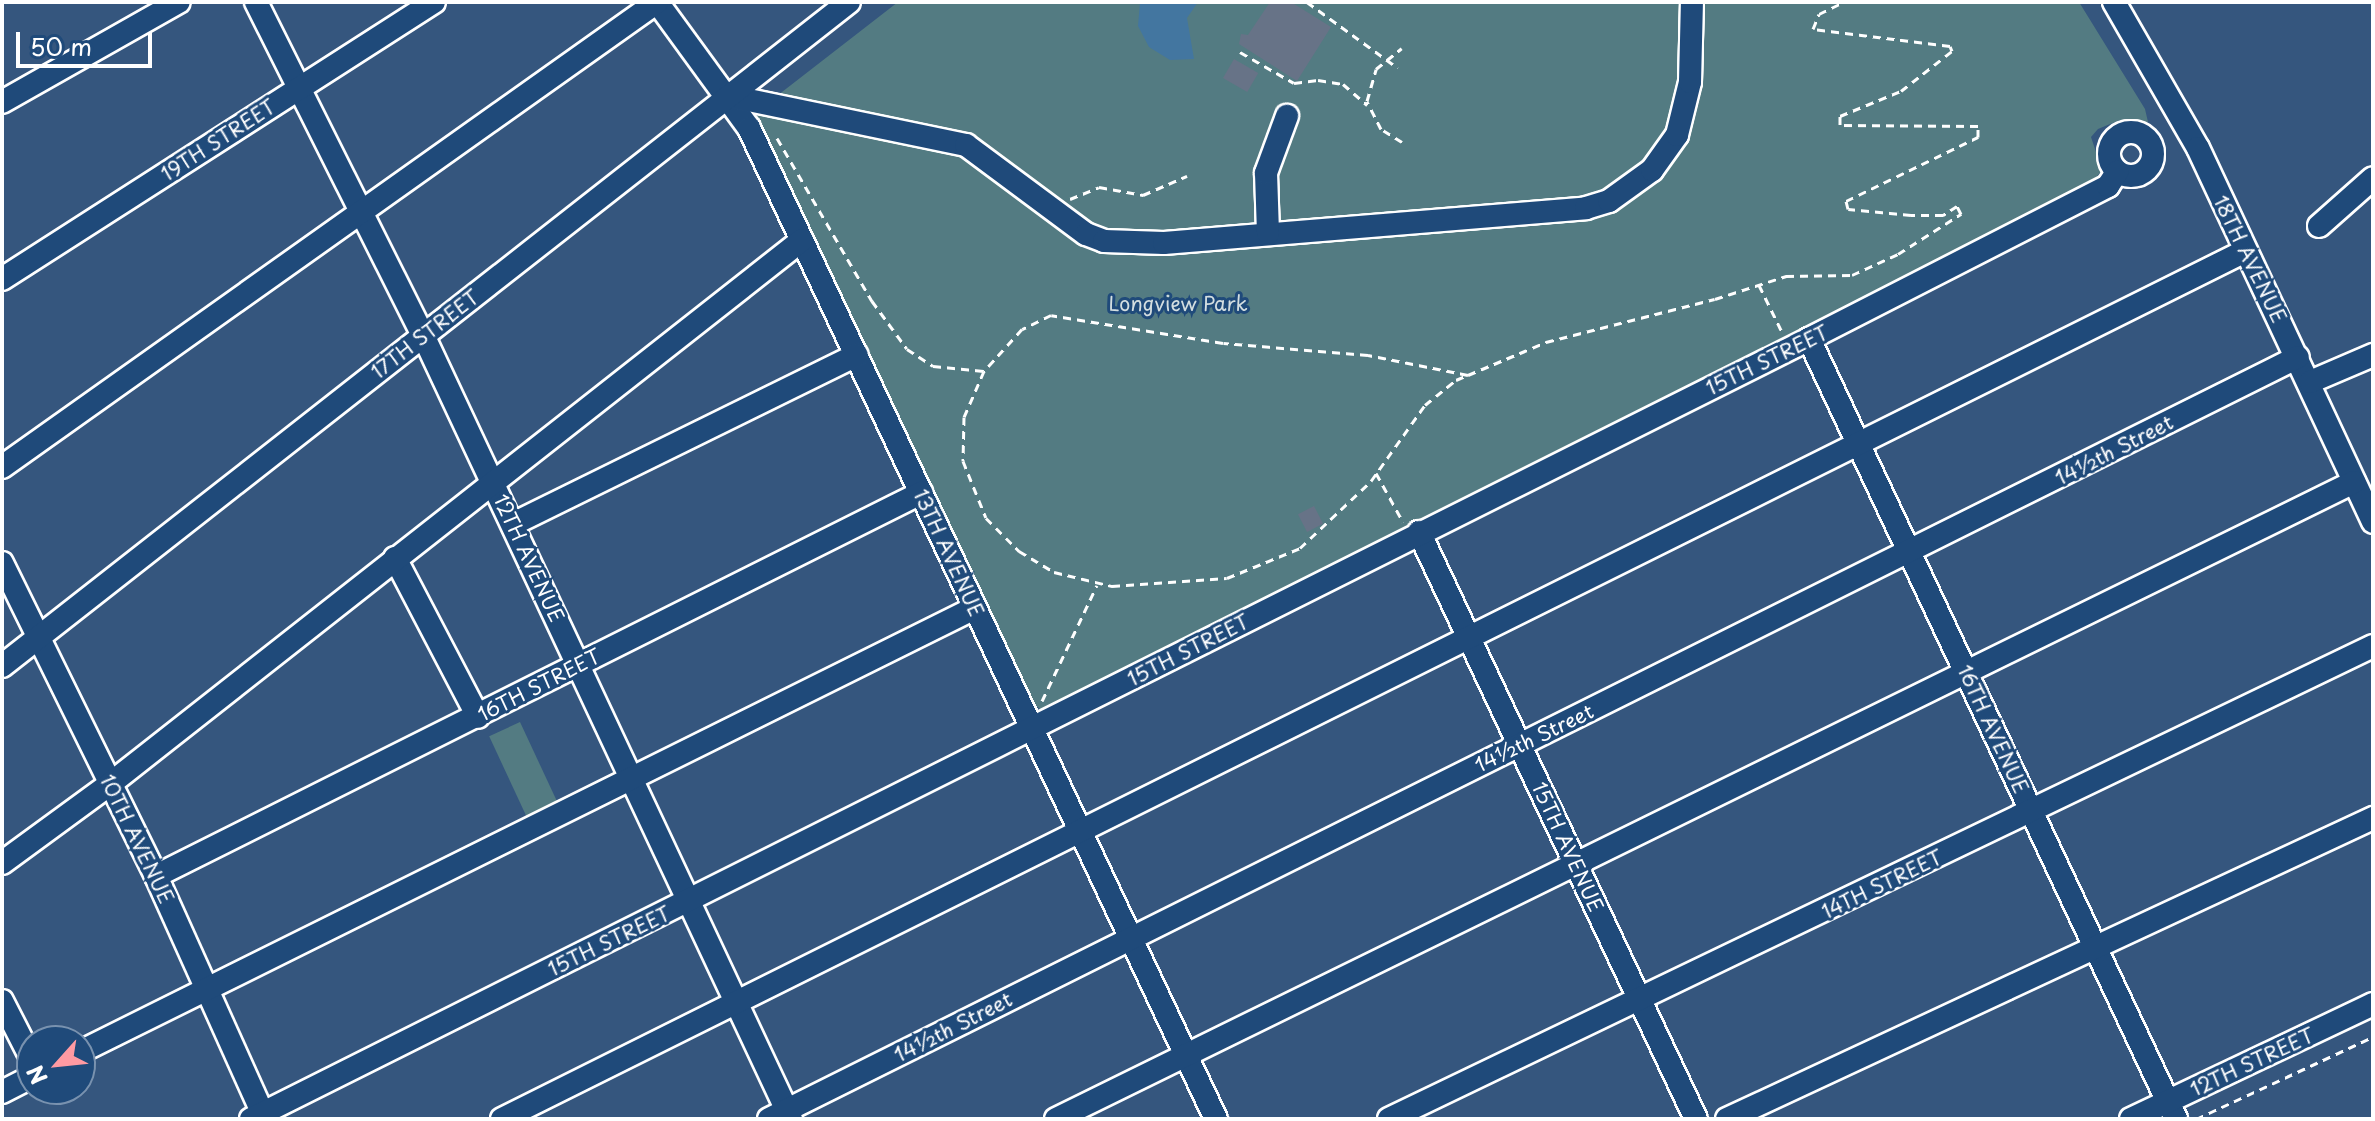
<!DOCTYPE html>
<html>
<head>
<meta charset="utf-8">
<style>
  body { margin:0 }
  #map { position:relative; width:2375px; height:1121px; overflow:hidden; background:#35567e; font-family:"Playpen Sans",sans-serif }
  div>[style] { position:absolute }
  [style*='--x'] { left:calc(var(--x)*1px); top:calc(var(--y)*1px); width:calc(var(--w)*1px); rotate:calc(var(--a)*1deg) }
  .green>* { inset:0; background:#537b82; transform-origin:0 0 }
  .water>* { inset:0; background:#4376a0 }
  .building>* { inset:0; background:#677387; transform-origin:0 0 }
  .path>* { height:3px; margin-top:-1.5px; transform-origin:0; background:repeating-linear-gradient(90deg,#fff 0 8px,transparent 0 14px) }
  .roads { filter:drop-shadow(2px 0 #fff) drop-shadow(-2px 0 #fff) drop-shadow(0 2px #fff) drop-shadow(0 -2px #fff) }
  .minor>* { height:22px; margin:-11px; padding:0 11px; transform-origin:11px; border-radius:11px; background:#1f4a7a }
  .minor>.ring { margin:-11px; padding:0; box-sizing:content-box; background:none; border:22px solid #1f4a7a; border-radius:50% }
  span { translate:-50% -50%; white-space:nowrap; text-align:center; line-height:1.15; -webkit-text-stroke:6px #1f4a7a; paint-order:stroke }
  .street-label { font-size:20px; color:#fff }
  .park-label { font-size:20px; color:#d4dee0 }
  .frame { position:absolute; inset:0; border:4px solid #fff; pointer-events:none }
  .north { position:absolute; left:16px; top:1025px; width:80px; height:80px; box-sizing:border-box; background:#1f4a7a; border:2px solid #7992af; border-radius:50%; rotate:243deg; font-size:22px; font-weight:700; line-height:32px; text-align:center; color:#fff }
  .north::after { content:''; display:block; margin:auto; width:28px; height:36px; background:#ff9aa2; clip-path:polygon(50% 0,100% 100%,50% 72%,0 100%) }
  .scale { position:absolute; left:16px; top:32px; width:136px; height:36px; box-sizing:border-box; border:4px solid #fff; border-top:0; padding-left:10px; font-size:24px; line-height:28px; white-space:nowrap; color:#fff; -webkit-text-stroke:6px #1f4a7a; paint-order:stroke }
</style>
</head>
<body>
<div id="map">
  <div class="green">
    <i style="clip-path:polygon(898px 2px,2079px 2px,2145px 109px,2148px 122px,2120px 120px,2098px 129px,2091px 137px,2102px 170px,2091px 184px,1043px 711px,1029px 701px,755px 113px)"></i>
    <i style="left:520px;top:722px;width:93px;height:34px;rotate:65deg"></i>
  </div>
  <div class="water">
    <i style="clip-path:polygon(1140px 2px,1198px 2px,1187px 18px,1194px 59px,1170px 60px,1149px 47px,1138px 26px)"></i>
  </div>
  <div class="building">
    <i style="clip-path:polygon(1270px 2px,1291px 2px,1331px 27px,1297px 81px,1239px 44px,1241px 34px,1248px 35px)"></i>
    <i style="left:1234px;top:59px;width:28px;height:22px;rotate:30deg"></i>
    <i style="left:1314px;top:506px;width:20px;height:18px;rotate:63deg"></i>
  </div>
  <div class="path">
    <i style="--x:1307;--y:2;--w:112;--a:36"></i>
    <i style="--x:1240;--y:52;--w:62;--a:29.9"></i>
    <i style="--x:1294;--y:83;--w:24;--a:-7"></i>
    <i style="--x:1318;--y:80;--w:25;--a:9"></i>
    <i style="--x:1343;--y:84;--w:32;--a:41"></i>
    <i style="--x:777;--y:138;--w:189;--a:59.8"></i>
    <i style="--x:872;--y:301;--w:59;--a:53.9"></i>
    <i style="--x:907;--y:349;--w:31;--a:33"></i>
    <i style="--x:933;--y:366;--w:51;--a:5.6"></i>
    <i style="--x:1402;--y:142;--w:25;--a:-148"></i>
    <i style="--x:1381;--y:129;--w:31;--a:-117"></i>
    <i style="--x:1367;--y:101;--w:33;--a:-74"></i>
    <i style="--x:1376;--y:69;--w:33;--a:-39"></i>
    <i style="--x:1070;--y:199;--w:31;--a:-22"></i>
    <i style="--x:1099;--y:187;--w:45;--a:10.3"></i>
    <i style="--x:1143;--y:195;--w:48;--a:-23.4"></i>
    <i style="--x:1759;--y:285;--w:52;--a:63.9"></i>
    <i style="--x:1468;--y:375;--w:102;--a:-168.7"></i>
    <i style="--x:1368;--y:355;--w:145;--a:-175.3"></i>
    <i style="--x:1223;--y:343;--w:174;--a:-170.8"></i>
    <i style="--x:1051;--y:315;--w:32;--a:154"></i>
    <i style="--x:1022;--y:329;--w:57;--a:132.1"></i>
    <i style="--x:984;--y:371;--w:50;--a:113.5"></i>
    <i style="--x:964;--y:417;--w:44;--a:91.3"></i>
    <i style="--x:963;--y:461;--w:61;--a:68"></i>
    <i style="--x:986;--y:518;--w:47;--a:45"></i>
    <i style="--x:1019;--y:551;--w:41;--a:31"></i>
    <i style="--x:1054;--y:572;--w:60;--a:13.6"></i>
    <i style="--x:1112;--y:586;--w:115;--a:-4"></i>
    <i style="--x:1227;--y:578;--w:79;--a:-22.3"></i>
    <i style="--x:1300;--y:548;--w:98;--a:-43.3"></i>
    <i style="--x:1371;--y:481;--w:93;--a:-54.6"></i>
    <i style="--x:1425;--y:405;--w:40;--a:-39"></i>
    <i style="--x:1456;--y:380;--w:13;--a:-23"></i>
    <i style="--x:1468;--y:375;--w:85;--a:-22.9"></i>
    <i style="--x:1546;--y:342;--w:174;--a:-14.3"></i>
    <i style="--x:1715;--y:299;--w:75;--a:-17.9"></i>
    <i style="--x:1786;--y:276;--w:66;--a:-0.9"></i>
    <i style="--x:1852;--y:275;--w:51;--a:-24.5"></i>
    <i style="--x:1898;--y:254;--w:75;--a:-32.4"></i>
    <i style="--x:1961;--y:214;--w:9;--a:-117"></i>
    <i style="--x:1957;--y:206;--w:17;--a:147"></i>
    <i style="--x:1943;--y:215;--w:32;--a:180"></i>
    <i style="--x:1911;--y:215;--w:63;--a:-174.6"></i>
    <i style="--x:1848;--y:209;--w:8;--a:-104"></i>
    <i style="--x:1846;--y:201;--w:147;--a:-25.9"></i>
    <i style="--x:1978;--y:137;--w:11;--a:-90"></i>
    <i style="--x:1978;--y:126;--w:138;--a:-179.6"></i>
    <i style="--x:1840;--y:125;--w:9;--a:-90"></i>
    <i style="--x:1840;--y:116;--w:66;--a:-22.3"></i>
    <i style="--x:1901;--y:91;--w:65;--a:-38.1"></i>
    <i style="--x:1952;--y:51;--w:5;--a:-112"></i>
    <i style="--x:1950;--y:46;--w:138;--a:-172.9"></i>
    <i style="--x:1813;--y:29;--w:16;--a:-68"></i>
    <i style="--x:1819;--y:14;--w:28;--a:-26"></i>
    <i style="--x:1376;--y:473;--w:56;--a:61.1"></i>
    <i style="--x:1042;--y:701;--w:128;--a:-64.6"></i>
    <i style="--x:2196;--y:1119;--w:195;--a:-24.9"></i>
  </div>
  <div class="roads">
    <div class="minor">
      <i style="--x:256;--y:2;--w:373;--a:63.4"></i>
      <i style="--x:423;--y:335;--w:866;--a:64.86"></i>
      <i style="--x:657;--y:2;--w:156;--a:53.9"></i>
      <i style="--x:749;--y:128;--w:1096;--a:64.77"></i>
      <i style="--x:2114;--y:2;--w:168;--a:60.1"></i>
      <i style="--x:2198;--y:148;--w:413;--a:64.9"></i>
      <i style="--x:729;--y:96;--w:242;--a:11.7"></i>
      <i style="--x:966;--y:145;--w:149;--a:36.6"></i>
      <i style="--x:1086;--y:234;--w:19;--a:21"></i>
      <i style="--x:1104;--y:241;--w:60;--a:1.9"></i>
      <i style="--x:1164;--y:243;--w:423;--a:-4.7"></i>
      <i style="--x:1586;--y:208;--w:24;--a:-17"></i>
      <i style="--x:1609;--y:201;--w:53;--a:-35.8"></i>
      <i style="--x:1652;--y:170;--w:43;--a:-54.5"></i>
      <i style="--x:1677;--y:135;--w:55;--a:-76.2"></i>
      <i style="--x:1690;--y:82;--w:80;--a:-88.6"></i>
      <i style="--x:2;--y:102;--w:203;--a:-29.5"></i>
      <i class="ring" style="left:2109px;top:132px;width:22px;height:22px"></i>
      <i style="--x:2319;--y:226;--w:72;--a:-41.6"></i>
      <i style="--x:1268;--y:233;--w:60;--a:-91.9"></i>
      <i style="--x:1266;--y:173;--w:61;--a:-69.8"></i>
      <i style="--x:2;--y:279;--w:513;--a:-32.67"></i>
      <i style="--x:1809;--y:339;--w:862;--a:64.8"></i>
      <i style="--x:2310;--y:382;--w:69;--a:-23.2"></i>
      <i style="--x:2;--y:467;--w:803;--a:-35.37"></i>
      <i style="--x:513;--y:524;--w:383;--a:-26.2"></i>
      <i style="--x:1419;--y:532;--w:649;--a:64.74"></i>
      <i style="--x:395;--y:558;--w:179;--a:62.4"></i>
      <i style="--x:2;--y:563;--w:349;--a:63.8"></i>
      <i style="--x:156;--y:876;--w:266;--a:65.8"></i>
      <i style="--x:2;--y:666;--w:1076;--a:-38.09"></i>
      <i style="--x:2;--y:863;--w:134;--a:-36.2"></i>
      <i style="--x:110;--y:784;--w:880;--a:-38.17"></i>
      <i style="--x:156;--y:876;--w:856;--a:-26.6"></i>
      <i style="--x:2;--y:1001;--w:66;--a:63"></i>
      <i style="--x:80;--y:1052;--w:999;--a:-26.39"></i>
      <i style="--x:2;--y:1092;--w:34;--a:-27"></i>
      <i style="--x:251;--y:1119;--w:1742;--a:-26.59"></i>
      <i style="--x:1809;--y:339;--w:336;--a:-27.1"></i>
      <i style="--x:2108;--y:186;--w:17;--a:-57"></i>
      <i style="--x:502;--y:1119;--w:1947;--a:-26.47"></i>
      <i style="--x:769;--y:1119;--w:1708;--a:-26.49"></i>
      <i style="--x:1056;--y:1119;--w:1446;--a:-26.14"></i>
      <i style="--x:1389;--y:1119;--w:1092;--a:-25.67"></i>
      <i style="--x:1727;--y:1119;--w:713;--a:-24.98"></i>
      <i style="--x:2131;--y:1119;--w:268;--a:-25.4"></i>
    </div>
  </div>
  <div class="street-label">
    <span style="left:218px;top:140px;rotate:-33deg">19TH STREET</span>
    <span style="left:2250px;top:259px;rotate:64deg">18TH AVENUE</span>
    <span style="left:425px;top:334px;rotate:-38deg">17TH STREET</span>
    <span style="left:1767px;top:360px;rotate:-26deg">15TH STREET</span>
    <span style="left:2114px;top:450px;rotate:-27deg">14½th Street</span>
    <span style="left:949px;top:553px;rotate:65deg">13TH AVENUE</span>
    <span style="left:529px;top:558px;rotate:65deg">12TH AVENUE</span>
    <span style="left:1188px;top:650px;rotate:-27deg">15TH STREET</span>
    <span style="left:539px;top:685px;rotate:-27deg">16TH STREET</span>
    <span style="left:1993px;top:729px;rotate:65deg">16TH AVENUE</span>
    <span style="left:1534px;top:738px;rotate:-26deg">14½th Street</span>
    <span style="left:137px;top:839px;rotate:64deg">10TH AVENUE</span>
    <span style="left:1568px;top:847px;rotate:65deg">15TH AVENUE</span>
    <span style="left:1882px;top:884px;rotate:-26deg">14TH STREET</span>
    <span style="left:609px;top:941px;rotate:-26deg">15TH STREET</span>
    <span style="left:953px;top:1027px;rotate:-27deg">14½th Street</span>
    <span style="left:2252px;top:1062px;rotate:-25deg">12TH STREET</span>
  </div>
  <div class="park-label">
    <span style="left:1178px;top:303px">Longview Park</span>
  </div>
  <div class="frame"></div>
  <div class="north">N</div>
  <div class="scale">50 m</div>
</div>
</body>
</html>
